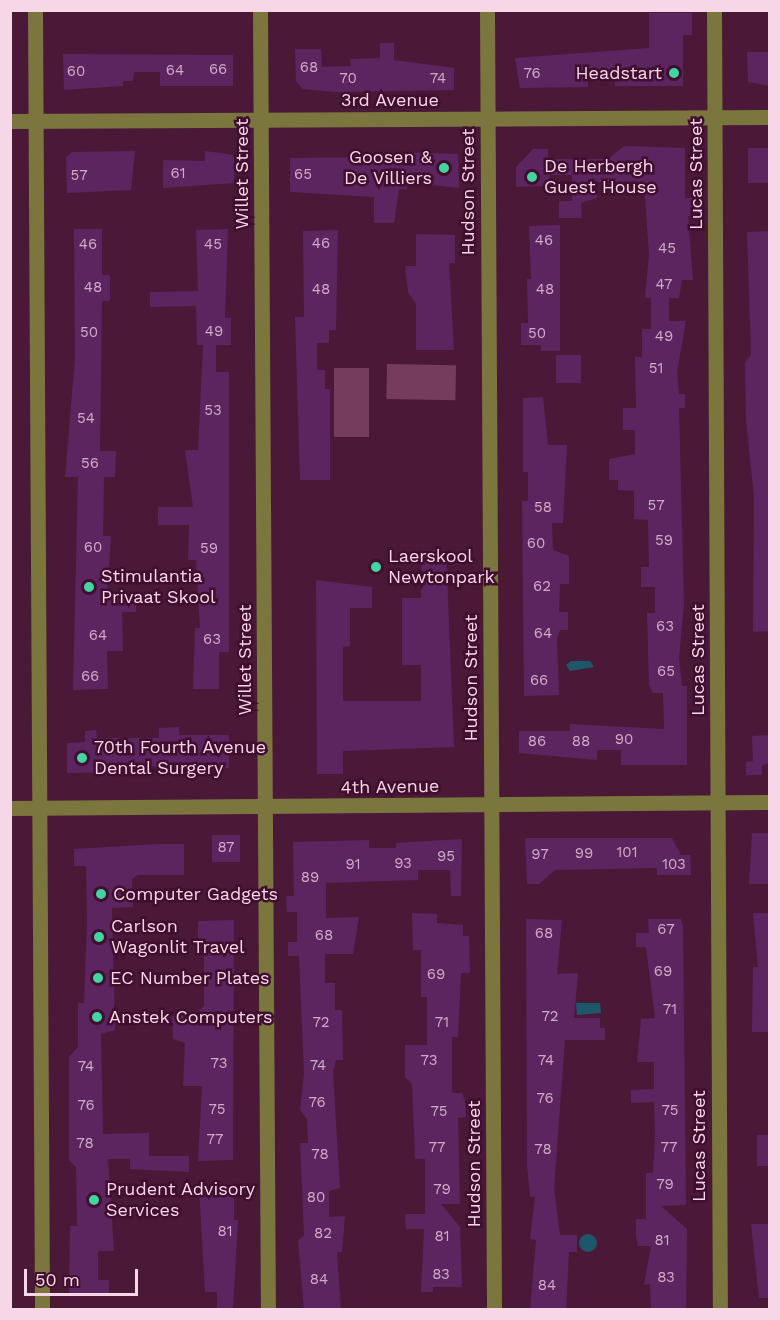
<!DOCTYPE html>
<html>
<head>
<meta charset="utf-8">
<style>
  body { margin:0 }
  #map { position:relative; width:780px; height:1320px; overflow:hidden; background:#4b1938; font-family:"Work Sans",sans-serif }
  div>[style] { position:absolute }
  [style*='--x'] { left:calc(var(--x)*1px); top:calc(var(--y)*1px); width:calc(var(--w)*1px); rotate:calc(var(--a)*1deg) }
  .green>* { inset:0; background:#753c5e; transform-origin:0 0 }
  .water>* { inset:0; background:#1c576c }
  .round { border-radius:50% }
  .building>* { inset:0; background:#5c2560; transform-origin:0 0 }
  .minor>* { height:15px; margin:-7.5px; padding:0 7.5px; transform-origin:7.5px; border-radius:7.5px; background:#7a763d }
  .dots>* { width:16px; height:16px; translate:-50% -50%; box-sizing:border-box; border:3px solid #400e2e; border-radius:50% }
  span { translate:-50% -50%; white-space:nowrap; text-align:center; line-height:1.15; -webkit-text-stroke:5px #400e2e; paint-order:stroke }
  .number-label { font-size:15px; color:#d0aac5 }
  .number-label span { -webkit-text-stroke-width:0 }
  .poi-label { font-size:18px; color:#f7d6e7 }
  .right { translate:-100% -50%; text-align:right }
  .left { translate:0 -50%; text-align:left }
  .street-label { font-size:18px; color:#f7d6e7 }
  .frame { position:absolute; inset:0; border:12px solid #f7d6e7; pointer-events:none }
  .scale { position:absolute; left:24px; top:1269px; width:114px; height:27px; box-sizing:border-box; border:3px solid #f7d6e7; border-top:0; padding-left:8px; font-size:18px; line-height:21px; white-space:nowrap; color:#f7d6e7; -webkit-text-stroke:4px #400e2e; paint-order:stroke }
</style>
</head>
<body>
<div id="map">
  <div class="green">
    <i style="left:387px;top:364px;width:69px;height:35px;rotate:1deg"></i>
    <i style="left:334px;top:368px;width:35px;height:69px"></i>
  </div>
  <div class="water">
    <i style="clip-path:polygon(571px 661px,590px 661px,594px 667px,570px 671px,566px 665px)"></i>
    <i style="clip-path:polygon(576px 1003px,600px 1003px,601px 1013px,577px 1015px)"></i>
    <i class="round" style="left:579px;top:1234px;width:18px;height:18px"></i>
  </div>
  <div class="building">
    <i style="clip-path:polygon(649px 13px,692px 13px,692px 35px,683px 35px,683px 86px,615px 86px,615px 73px,588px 73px,588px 87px,520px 88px,515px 58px,649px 48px)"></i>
    <i style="clip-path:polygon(380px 43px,394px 43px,394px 60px,454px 68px,454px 90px,335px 92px,303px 89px,296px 81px,295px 49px,321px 49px,322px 67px,351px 66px,350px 59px,380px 58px)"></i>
    <i style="clip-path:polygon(747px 52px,770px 52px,770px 86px,748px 82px)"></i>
    <i style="clip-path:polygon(63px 54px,233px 55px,233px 86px,160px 86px,160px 72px,134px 72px,133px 81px,123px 81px,123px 86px,64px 90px)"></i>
    <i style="clip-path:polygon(624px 146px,685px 148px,685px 198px,693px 198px,693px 216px,688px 216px,693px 280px,682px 280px,679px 298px,669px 298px,669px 321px,686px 321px,677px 372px,679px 394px,685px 394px,685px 408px,679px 408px,684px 603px,679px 658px,682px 686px,687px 686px,687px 765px,621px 765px,621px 750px,597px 750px,597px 760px,519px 753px,519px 731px,570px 731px,570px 724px,664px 729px,663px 693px,653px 693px,649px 685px,647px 613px,655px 613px,655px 587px,641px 587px,641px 567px,649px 567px,648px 520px,634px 519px,634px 491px,618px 490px,618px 480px,609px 480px,609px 459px,635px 454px,635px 430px,623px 430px,623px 408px,636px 408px,635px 357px,642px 357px,642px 329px,651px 329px,651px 298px,645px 298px,649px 255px,644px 182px,597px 182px,597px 198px,581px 203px,582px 218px,559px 218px,559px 201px,572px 201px,572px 175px,549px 175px,549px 186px,516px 187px,516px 167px,533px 149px,548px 149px,548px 159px,608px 159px)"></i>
    <i style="left:748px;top:148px;width:22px;height:35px"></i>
    <i style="clip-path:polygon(135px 151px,131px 190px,67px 193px,66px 158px,72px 152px)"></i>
    <i style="clip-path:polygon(205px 151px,234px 155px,234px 183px,163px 188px,163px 160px,205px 161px)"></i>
    <i style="clip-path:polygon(399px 152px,458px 154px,459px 188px,407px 182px,407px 189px,399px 189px,394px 223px,374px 223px,374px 197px,290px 192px,290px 158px,388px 157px,399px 156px)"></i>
    <i style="clip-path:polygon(560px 225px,560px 351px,541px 351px,541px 345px,521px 345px,521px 323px,528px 323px,527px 279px,531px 279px,529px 226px)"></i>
    <i style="clip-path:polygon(74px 229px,102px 229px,102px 275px,110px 275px,110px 301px,102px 301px,100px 451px,116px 451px,115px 477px,104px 477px,103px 536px,111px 536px,107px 597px,136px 597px,136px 612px,122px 612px,123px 651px,107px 651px,108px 689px,73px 690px,78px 477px,65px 477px,75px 358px)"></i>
    <i style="clip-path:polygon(228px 229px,225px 318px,231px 318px,231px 345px,216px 345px,216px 372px,229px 372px,229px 652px,219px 652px,219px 689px,193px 689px,195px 628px,200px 628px,196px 560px,188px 560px,189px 525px,158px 525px,158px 507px,193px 507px,185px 450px,198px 450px,203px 345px,197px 345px,196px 306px,150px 307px,150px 292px,198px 291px,196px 230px)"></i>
    <i style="clip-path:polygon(338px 230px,336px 330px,329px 330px,329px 343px,317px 343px,317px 370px,325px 370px,325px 389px,330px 389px,330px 480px,300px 480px,295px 317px,304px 317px,303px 231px)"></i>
    <i style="clip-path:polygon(770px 231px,770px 631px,753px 632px,754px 497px,746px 420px,745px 362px,751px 355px,747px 232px)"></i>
    <i style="clip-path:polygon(416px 234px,455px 235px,455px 263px,449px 263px,454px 350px,416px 350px,416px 304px,408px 292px,405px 266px,416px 266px)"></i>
    <i style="left:556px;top:355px;width:25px;height:28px"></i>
    <i style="clip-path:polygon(543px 397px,548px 445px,567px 445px,563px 523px,552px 523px,553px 550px,569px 556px,569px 584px,560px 584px,559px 612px,568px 612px,568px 630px,560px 630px,557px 638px,559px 695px,524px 696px,522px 501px,528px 501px,528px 472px,523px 472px,523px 398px)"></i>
    <i style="clip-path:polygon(422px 550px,446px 550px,454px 747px,343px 751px,343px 774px,317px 774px,316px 580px,372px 587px,372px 608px,350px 608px,350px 646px,343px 647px,343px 701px,421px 701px,421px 665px,402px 665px,402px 598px,421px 598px)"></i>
    <i style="clip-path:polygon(179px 727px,179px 735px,229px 735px,229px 768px,140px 766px,140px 772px,67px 773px,67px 743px,85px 742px,85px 731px,96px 730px,97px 738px,159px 738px,159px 728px)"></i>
    <i style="clip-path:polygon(770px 735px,770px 763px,762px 765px,762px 775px,746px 775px,746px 762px,753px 761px,752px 736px)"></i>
    <i style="clip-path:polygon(752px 833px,770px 833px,770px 884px,749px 884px)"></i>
    <i style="left:212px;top:835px;width:28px;height:27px"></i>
    <i style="clip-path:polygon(525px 838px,672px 838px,681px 855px,690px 855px,691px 875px,657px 875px,657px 868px,555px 870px,539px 884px,527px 884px)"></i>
    <i style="clip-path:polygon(462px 839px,461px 896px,451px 896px,450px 870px,418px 870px,418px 880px,326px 883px,326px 918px,359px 917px,353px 954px,325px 954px,325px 983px,335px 983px,335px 1010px,342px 1010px,343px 1060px,336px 1060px,333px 1072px,340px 1188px,329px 1191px,329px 1217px,345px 1216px,342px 1252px,337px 1252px,341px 1310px,304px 1310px,298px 1240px,304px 1236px,300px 1143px,308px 1143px,307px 1119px,300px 1110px,304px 1073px,299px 956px,288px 956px,288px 942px,297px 942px,297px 912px,287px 912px,286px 896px,294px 896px,293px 842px,369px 840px,369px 848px,396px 848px,396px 843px)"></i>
    <i style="clip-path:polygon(160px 844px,184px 844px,184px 875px,138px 875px,132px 879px,133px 907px,112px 908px,115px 1030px,101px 1034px,103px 1134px,149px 1133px,149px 1156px,189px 1156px,189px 1172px,130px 1169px,130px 1159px,108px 1159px,114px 1251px,98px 1251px,98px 1280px,109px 1280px,109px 1295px,69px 1295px,70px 1226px,77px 1226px,76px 1167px,69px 1160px,69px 1057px,78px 1047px,78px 1003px,84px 1003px,87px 923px,86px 866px,74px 866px,74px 849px)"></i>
    <i style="clip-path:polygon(412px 913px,437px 914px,437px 923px,463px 925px,463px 936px,469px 936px,470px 973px,461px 973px,458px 1037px,452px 1037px,452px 1093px,462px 1093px,465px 1101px,466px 1117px,458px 1118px,460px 1204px,441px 1204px,460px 1227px,462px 1287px,433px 1287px,433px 1292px,421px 1292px,424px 1229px,406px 1229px,405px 1214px,425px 1214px,425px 1159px,415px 1159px,412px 1084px,405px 1077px,405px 1045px,427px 1045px,427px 997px,421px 997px,421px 950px,413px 950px)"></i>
    <i style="clip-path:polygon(753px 913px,770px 913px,770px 1032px,752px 1032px,753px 967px,758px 967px)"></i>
    <i style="clip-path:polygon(526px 919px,562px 920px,557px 974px,578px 973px,574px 1018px,600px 1018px,600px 1028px,605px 1028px,605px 1040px,565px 1040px,554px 1188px,560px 1235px,577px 1235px,577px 1252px,569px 1252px,566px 1310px,530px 1310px,536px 1240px,530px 1239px,535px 1197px,530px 1197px,527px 1165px)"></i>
    <i style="clip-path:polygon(648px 919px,681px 919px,683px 927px,686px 1205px,661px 1206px,687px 1229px,686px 1310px,651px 1310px,650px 1284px,644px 1285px,651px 1246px,638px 1246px,636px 1236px,636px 1219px,646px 1219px,646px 1173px,653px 1173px,655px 1134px,654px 1102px,631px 1103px,631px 1090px,654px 1089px,654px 1062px,637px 1062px,641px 1019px,655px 1018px,646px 947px,636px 947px,636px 933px,649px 933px)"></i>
    <i style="clip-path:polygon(234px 920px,233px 1160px,198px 1161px,202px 1086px,183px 1086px,185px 1043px,173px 1039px,172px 1016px,194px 1015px,204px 1006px,204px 948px,198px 948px,198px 921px)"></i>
    <i style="left:757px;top:1135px;width:13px;height:31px"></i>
    <i style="clip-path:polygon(199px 1187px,234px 1187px,234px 1220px,238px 1220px,233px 1310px,217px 1310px,217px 1292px,205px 1292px)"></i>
    <i style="clip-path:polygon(751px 1224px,770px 1224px,770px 1298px,759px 1298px)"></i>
  </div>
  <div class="minor">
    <i style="--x:35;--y:10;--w:1300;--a:89.69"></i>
    <i style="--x:260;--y:10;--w:1300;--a:89.65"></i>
    <i style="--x:487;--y:10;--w:1300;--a:89.69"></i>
    <i style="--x:714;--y:10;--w:1300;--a:89.74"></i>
    <i style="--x:10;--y:121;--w:760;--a:-0.3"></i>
    <i style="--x:10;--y:808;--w:760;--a:-0.45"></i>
  </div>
  <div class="dots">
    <i style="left:674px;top:73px;background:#42d4a1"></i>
    <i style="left:444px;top:168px;background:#42d4a1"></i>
    <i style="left:532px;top:177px;background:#42d4a1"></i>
    <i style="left:376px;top:567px;background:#42d4a1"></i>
    <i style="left:89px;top:587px;background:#42d4a1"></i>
    <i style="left:82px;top:758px;background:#42d4a1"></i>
    <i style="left:101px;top:894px;background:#42d4a1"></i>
    <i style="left:99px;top:937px;background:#42d4a1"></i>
    <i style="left:98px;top:978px;background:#42d4a1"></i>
    <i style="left:97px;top:1017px;background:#42d4a1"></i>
    <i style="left:94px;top:1200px;background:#42d4a1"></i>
  </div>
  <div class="number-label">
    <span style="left:309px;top:68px">68</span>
    <span style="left:218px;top:70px">66</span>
    <span style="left:175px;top:71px">64</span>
    <span style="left:76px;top:72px">60</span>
    <span style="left:532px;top:74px">76</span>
    <span style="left:348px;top:79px">70</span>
    <span style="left:438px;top:79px">74</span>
    <span style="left:178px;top:174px">61</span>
    <span style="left:303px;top:175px">65</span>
    <span style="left:79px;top:176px">57</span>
    <span style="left:544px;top:241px">46</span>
    <span style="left:321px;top:244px">46</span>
    <span style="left:88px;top:245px">46</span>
    <span style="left:213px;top:245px">45</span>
    <span style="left:667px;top:249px">45</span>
    <span style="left:664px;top:285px">47</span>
    <span style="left:93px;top:288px">48</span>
    <span style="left:321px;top:290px">48</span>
    <span style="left:545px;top:290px">48</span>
    <span style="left:214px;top:332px">49</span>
    <span style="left:89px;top:333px">50</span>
    <span style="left:537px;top:334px">50</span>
    <span style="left:664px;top:337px">49</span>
    <span style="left:656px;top:369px">51</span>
    <span style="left:213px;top:411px">53</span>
    <span style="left:86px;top:419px">54</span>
    <span style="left:90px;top:464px">56</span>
    <span style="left:656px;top:506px">57</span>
    <span style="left:543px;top:508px">58</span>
    <span style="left:664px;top:541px">59</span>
    <span style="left:536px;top:544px">60</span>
    <span style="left:93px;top:548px">60</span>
    <span style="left:209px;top:549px">59</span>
    <span style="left:542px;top:587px">62</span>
    <span style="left:665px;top:627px">63</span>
    <span style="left:543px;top:634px">64</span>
    <span style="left:98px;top:636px">64</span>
    <span style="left:212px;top:640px">63</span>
    <span style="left:666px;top:672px">65</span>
    <span style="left:90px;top:677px">66</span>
    <span style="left:539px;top:681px">66</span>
    <span style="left:624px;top:740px">90</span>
    <span style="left:537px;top:742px">86</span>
    <span style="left:581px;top:742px">88</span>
    <span style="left:226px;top:848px">87</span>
    <span style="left:627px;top:853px">101</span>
    <span style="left:584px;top:854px">99</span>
    <span style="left:540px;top:855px">97</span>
    <span style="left:446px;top:857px">95</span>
    <span style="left:403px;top:864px">93</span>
    <span style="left:353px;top:865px">91</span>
    <span style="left:674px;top:865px">103</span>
    <span style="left:310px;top:878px">89</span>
    <span style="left:666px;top:930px">67</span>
    <span style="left:544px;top:934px">68</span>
    <span style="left:324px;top:936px">68</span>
    <span style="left:663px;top:972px">69</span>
    <span style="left:436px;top:975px">69</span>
    <span style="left:670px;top:1010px">71</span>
    <span style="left:550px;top:1017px">72</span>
    <span style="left:321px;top:1023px">72</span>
    <span style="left:442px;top:1023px">71</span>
    <span style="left:429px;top:1061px">73</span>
    <span style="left:546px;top:1061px">74</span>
    <span style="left:219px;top:1064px">73</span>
    <span style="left:318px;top:1066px">74</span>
    <span style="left:86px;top:1067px">74</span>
    <span style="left:545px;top:1099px">76</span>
    <span style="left:317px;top:1103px">76</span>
    <span style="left:86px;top:1106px">76</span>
    <span style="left:217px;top:1110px">75</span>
    <span style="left:670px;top:1111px">75</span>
    <span style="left:439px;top:1112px">75</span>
    <span style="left:215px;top:1140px">77</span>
    <span style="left:85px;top:1144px">78</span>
    <span style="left:437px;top:1148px">77</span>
    <span style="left:669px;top:1148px">77</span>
    <span style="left:543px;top:1150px">78</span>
    <span style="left:320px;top:1155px">78</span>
    <span style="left:665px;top:1185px">79</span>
    <span style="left:442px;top:1190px">79</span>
    <span style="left:316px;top:1198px">80</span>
    <span style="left:225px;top:1232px">81</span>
    <span style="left:323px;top:1234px">82</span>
    <span style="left:442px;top:1237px">81</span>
    <span style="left:662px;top:1241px">81</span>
    <span style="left:441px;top:1275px">83</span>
    <span style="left:666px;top:1278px">83</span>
    <span style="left:319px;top:1280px">84</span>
    <span style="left:547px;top:1286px">84</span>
  </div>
  <div class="poi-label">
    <span class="right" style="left:662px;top:73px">Headstart</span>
    <span class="right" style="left:432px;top:168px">Goosen &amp;<br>De Villiers</span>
    <span class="left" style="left:544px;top:177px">De Herbergh<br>Guest House</span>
    <span class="left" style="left:388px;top:567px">Laerskool<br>Newtonpark</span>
    <span class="left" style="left:101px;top:587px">Stimulantia<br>Privaat Skool</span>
    <span class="left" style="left:94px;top:758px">70th Fourth Avenue<br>Dental Surgery</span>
    <span class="left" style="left:113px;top:894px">Computer Gadgets</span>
    <span class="left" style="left:111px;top:937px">Carlson<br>Wagonlit Travel</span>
    <span class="left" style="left:110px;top:978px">EC Number Plates</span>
    <span class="left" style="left:109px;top:1017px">Anstek Computers</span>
    <span class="left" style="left:106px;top:1200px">Prudent Advisory<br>Services</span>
  </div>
  <div class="street-label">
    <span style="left:390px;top:100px">3rd Avenue</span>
    <span style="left:242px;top:174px;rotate:-90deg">Willet Street</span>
    <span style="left:696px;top:174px;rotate:-90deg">Lucas Street</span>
    <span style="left:468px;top:192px;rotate:-90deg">Hudson Street</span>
    <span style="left:245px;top:660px;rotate:-90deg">Willet Street</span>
    <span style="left:698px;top:660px;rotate:-90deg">Lucas Street</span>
    <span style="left:471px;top:678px;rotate:-90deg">Hudson Street</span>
    <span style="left:390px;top:787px;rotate:-1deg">4th Avenue</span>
    <span style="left:699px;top:1146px;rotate:-90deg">Lucas Street</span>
    <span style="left:474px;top:1164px;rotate:-90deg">Hudson Street</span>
  </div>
  <div class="frame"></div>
  <div class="scale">50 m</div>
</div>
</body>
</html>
